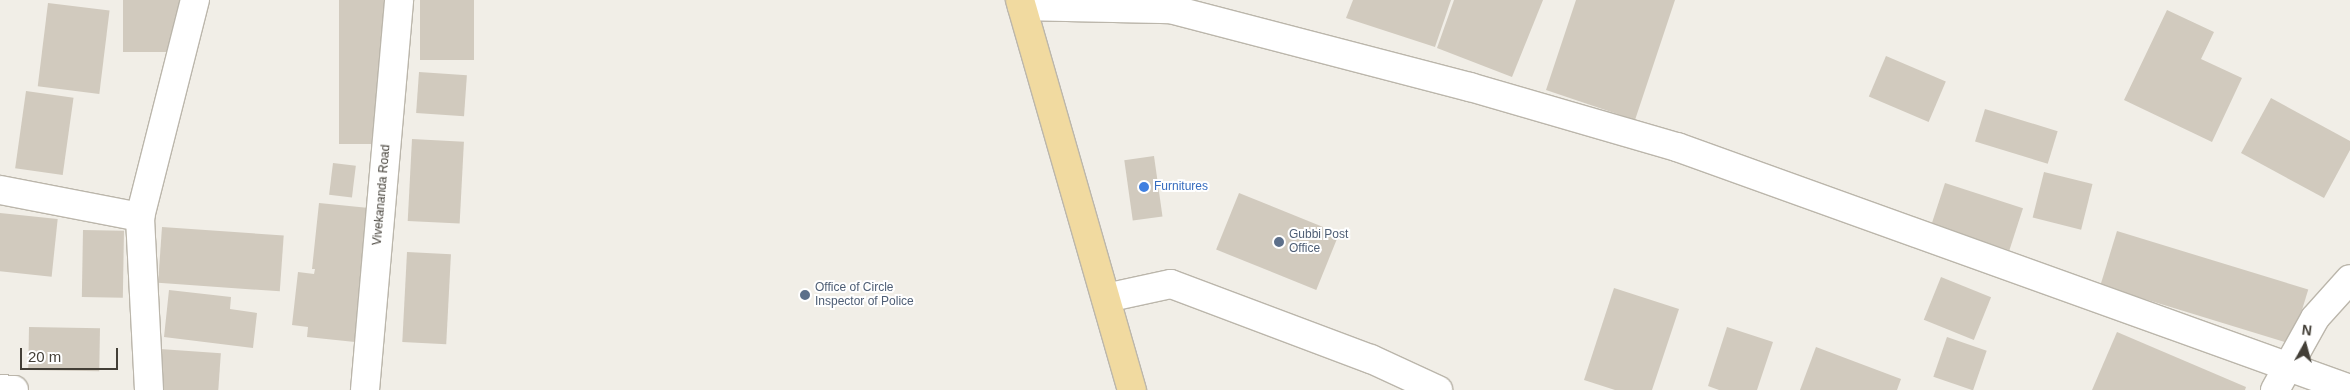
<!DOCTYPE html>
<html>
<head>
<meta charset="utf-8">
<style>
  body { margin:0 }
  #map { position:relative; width:2350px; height:390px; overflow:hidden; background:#f1eee7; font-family:Helvetica,sans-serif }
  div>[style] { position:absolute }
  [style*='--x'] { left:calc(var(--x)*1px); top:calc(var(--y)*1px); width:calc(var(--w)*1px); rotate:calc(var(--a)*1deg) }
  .building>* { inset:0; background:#d1cabe; transform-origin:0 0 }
  .roads { filter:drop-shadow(1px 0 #bbb6ab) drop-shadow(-1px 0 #bbb6ab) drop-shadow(0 1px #bbb6ab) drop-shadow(0 -1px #bbb6ab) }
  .minor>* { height:28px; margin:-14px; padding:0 14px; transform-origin:14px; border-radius:14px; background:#fff }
  .major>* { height:28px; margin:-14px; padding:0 14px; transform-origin:14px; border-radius:14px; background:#f1daa0 }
  .dots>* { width:14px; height:14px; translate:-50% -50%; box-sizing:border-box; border:2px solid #fff; border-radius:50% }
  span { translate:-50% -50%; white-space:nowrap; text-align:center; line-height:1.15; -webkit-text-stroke:4px #fff; paint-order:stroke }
  .shop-label { font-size:12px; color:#366cbe }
  .left { translate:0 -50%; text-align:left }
  .street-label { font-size:12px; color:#433f37 }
  .service-label { font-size:12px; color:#4e5e75 }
  .north { position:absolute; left:2280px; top:320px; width:50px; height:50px; -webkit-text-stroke:4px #fff; paint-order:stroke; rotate:7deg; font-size:14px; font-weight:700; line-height:20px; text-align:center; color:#433f37 }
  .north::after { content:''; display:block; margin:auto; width:18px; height:22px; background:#433f37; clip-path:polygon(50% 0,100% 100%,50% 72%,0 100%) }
  .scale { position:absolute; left:20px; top:348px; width:98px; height:22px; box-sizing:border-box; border:2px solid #433f37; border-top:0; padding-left:6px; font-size:15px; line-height:18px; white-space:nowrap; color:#433f37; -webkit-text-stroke:4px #fff; paint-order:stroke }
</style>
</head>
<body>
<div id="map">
  <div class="building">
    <i style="left:123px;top:0;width:56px;height:52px"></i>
    <i style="left:339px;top:0;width:50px;height:144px"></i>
    <i style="left:420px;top:0;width:54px;height:60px"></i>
    <i style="clip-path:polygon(1353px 0,1451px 0,1435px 47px,1346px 18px)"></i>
    <i style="clip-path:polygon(1454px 0,1543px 0,1512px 77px,1437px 48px)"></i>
    <i style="clip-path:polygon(1576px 0,1675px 0,1635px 120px,1546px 90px)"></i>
    <i style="left:48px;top:3px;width:62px;height:84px;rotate:7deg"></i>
    <i style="clip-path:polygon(2167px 10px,2214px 32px,2201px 59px,2242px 78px,2212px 142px,2124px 100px)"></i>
    <i style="left:1886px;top:56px;width:65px;height:44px;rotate:23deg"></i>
    <i style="left:419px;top:72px;width:48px;height:41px;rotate:4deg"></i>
    <i style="left:26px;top:91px;width:48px;height:78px;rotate:8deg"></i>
    <i style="clip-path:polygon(2271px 98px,2350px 141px,2350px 150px,2324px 198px,2241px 153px)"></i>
    <i style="left:1985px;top:109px;width:76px;height:34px;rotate:17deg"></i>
    <i style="left:412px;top:139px;width:52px;height:82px;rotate:3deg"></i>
    <i style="left:1154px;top:156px;width:61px;height:30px;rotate:82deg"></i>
    <i style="left:333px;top:163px;width:23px;height:32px;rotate:7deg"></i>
    <i style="left:2044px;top:172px;width:50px;height:47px;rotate:14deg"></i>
    <i style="left:1945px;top:183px;width:82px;height:44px;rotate:18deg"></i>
    <i style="left:1239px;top:193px;width:108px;height:61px;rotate:22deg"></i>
    <i style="clip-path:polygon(319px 203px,369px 208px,355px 342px,307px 337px,308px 327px,292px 325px,298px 272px,314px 274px,315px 269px,312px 269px)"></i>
    <i style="left:0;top:213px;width:58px;height:58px;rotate:6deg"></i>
    <i style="left:162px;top:227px;width:122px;height:56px;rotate:4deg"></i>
    <i style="left:83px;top:230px;width:41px;height:67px;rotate:1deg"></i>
    <i style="left:2117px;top:231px;width:200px;height:57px;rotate:17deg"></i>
    <i style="left:407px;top:252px;width:44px;height:90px;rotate:3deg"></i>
    <i style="left:1941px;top:277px;width:54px;height:46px;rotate:22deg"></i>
    <i style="clip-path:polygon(1614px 288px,1679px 309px,1652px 390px,1615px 390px,1584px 380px)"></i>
    <i style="clip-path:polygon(169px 290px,231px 297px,230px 309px,257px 313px,253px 348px,164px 337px)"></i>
    <i style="left:29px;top:327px;width:71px;height:43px;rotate:1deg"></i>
    <i style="clip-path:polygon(1727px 327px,1773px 342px,1757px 390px,1719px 390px,1708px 386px)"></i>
    <i style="clip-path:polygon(2117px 332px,2246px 387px,2245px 390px,2092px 390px)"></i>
    <i style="left:1947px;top:337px;width:42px;height:42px;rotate:19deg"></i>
    <i style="clip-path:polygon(1816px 347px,1901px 379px,1897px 390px,1800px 390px)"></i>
    <i style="left:160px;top:349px;width:61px;height:41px;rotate:4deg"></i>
  </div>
  <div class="roads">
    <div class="minor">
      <i style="--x:1022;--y:6;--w:148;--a:1.2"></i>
      <i style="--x:1170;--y:9;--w:310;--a:14.6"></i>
      <i style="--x:1470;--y:87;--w:216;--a:16.2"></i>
      <i style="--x:1677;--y:147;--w:715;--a:19.78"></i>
      <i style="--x:0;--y:190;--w:143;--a:10.9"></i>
      <i style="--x:1106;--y:298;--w:66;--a:-12.2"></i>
      <i style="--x:1171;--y:284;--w:214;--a:20.6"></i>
      <i style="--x:1371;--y:359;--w:74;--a:24.8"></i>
      <i style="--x:0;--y:389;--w:14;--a:4"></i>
      <i style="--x:149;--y:390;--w:173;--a:-93"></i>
      <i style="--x:140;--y:217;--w:224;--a:-75.8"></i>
      <i style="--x:365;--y:390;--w:391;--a:-85"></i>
      <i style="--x:2275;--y:390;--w:82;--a:-60.9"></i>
      <i style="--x:2315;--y:318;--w:52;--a:-48.1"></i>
    </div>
    <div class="major">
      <i style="--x:1020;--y:0;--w:406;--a:74"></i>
    </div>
  </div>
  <div class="dots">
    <i style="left:1144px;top:187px;background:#3f7fe0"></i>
    <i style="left:1279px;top:242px;background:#5c6f8a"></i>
    <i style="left:805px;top:295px;background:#5c6f8a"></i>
  </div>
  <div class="shop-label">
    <span class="left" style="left:1154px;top:187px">Furnitures</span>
  </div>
  <div class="street-label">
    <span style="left:382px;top:195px;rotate:-85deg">Vivekananda Road</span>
  </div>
  <div class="service-label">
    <span class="left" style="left:1289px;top:242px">Gubbi Post<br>Office</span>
    <span class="left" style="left:815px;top:295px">Office of Circle<br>Inspector of Police</span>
  </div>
  <div class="north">N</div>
  <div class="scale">20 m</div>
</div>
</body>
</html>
